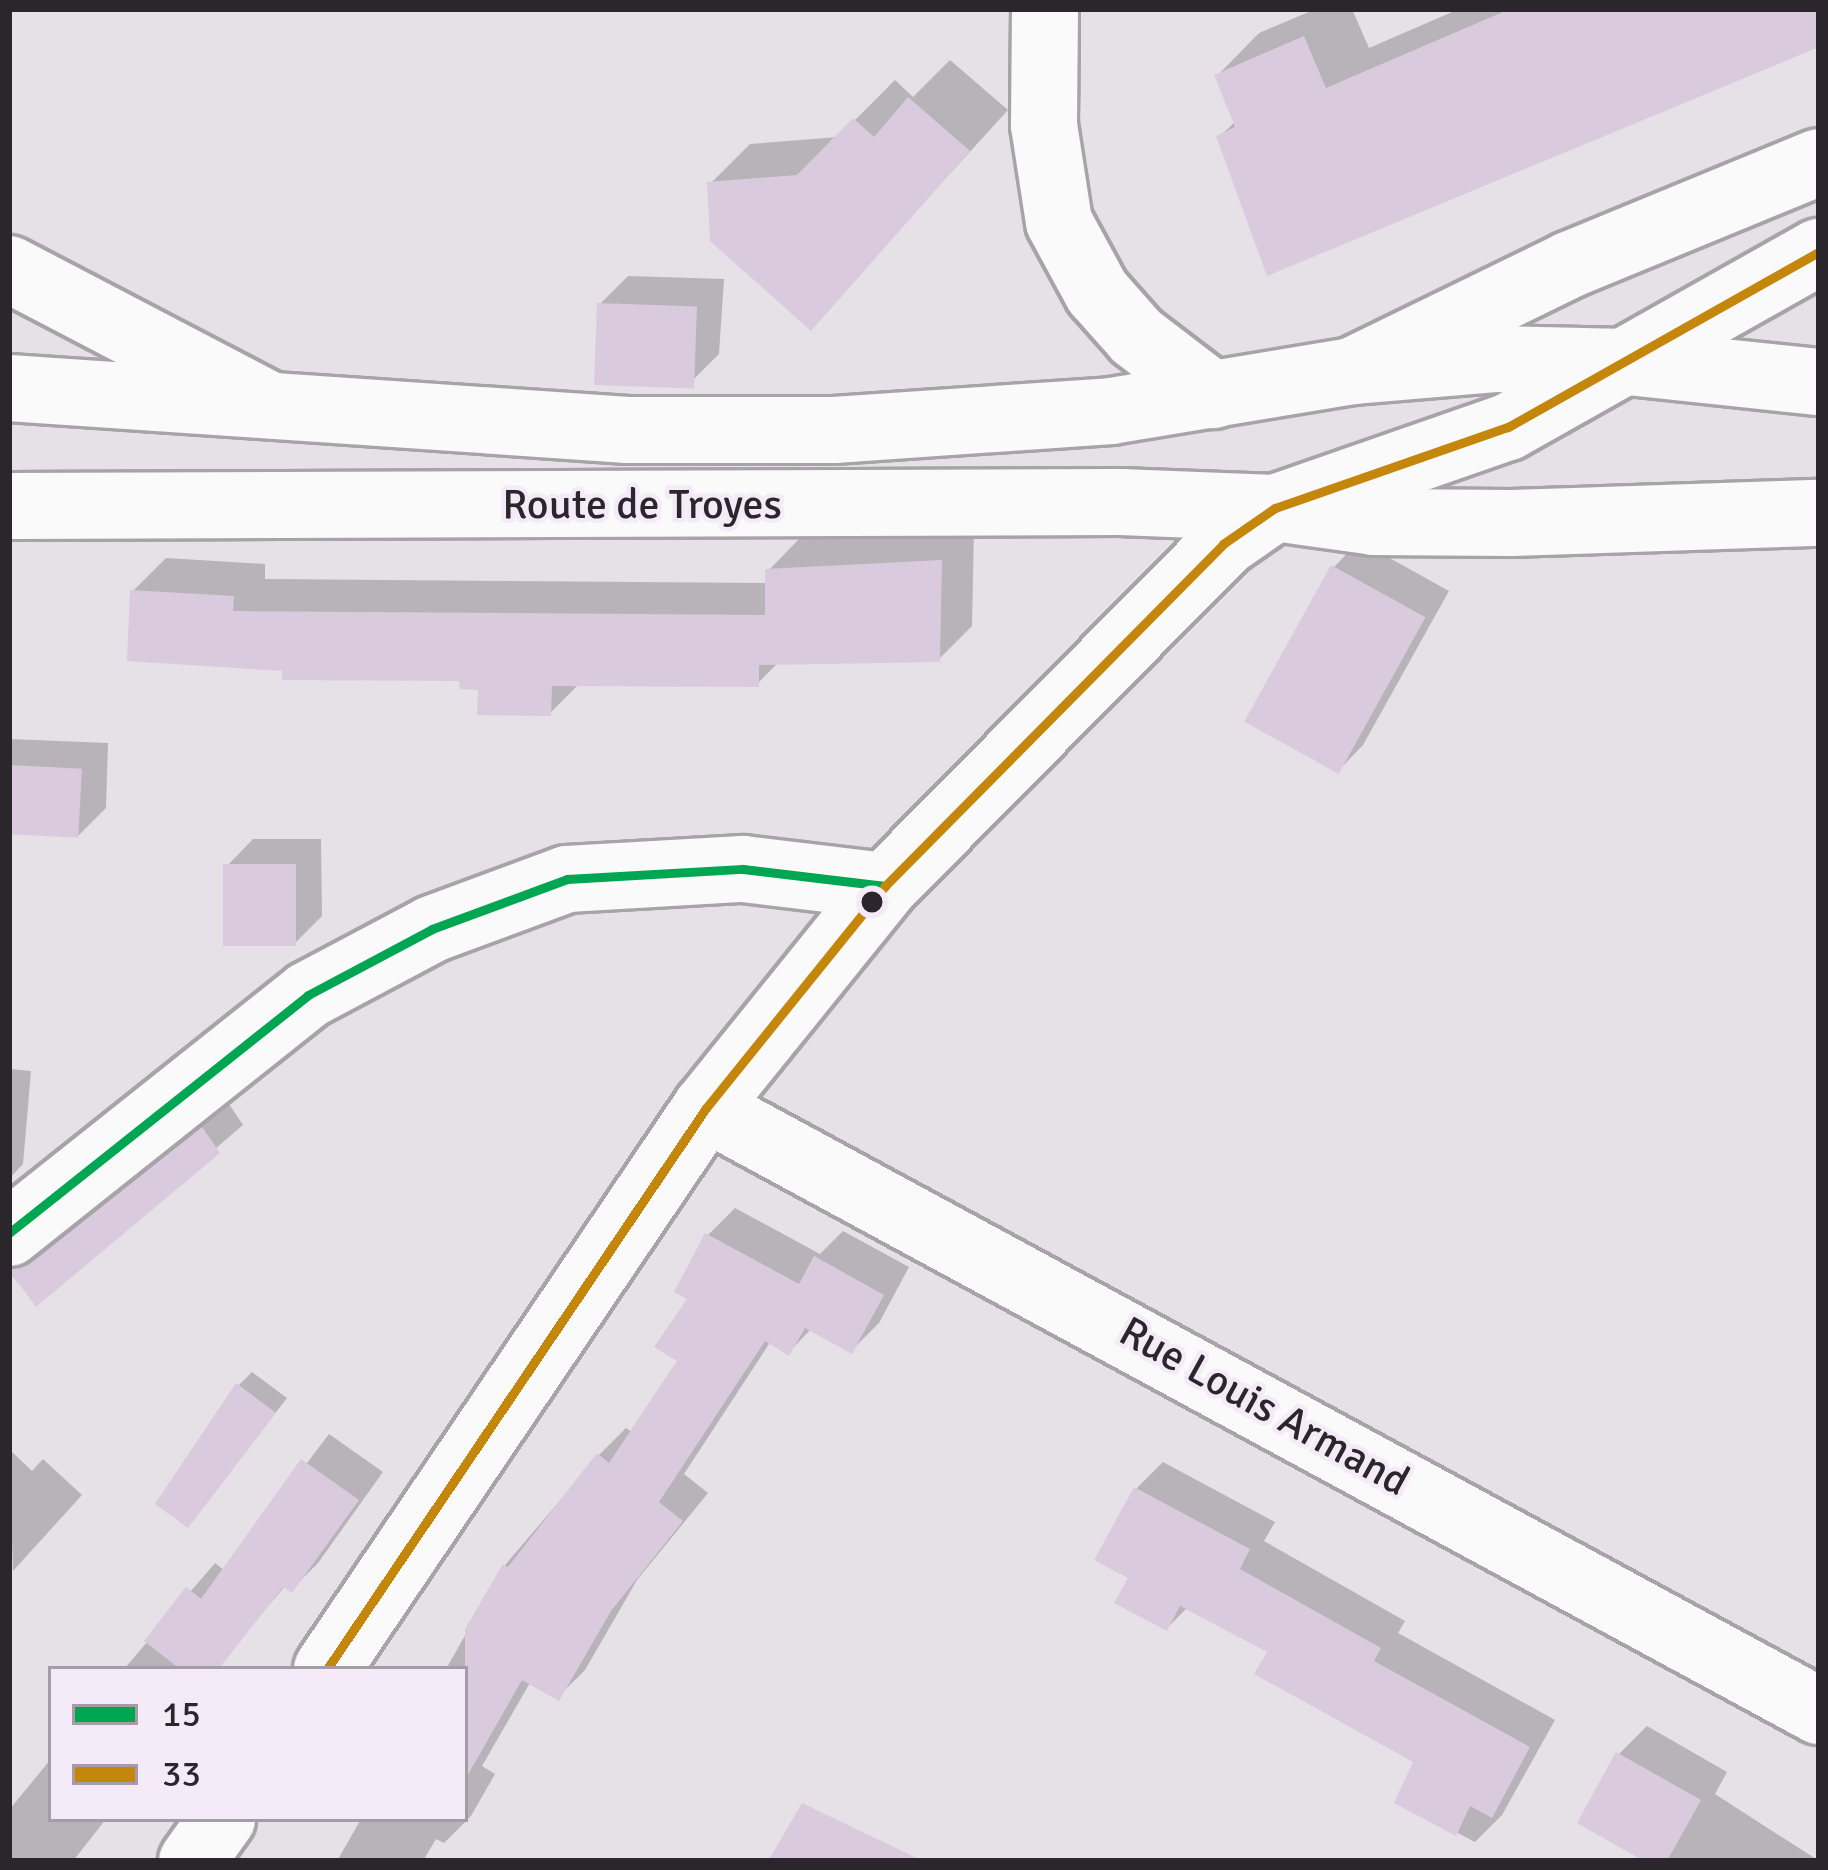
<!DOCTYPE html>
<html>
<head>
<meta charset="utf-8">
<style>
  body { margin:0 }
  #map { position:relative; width:1828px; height:1870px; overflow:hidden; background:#e6e0e7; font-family:Signika,sans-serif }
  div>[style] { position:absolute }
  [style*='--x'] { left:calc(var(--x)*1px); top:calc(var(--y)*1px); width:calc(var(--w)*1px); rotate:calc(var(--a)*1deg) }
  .shadow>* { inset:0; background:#0003 }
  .building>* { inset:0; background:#d9cbdd; transform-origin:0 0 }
  .roads { filter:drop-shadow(3px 0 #a7a3a8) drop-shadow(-3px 0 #a7a3a8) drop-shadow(0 3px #a7a3a8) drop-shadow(0 -3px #a7a3a8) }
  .minor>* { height:66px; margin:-33px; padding:0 33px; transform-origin:33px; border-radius:33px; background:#fbfafb }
  .secondary>* { height:66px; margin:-33px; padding:0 33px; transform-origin:33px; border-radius:33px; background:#fbfafb }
  .primary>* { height:66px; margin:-33px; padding:0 33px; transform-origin:33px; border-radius:33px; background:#fbfafb }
  .bus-1>* { height:9px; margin:-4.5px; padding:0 4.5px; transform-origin:4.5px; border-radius:4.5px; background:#00a651 }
  .bus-2>* { height:9px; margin:-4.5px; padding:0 4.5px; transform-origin:4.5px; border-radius:4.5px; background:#c4860b }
  .dots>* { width:33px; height:33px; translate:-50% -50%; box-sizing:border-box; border:6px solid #f5eaf8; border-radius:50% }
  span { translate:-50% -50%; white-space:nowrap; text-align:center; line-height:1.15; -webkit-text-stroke:9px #f5eaf8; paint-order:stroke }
  .street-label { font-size:42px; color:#2a262b }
  .frame { position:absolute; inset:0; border:12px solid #2a262b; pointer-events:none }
  .legend { position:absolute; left:48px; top:1666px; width:420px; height:156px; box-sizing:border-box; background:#f5eaf8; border:3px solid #a49ca6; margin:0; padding:15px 21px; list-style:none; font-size:36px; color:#2a262b }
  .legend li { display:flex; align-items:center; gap:24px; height:60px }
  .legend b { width:60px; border:3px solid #a49ca6 }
</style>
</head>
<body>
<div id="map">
  <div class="shadow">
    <i style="clip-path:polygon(1316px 9px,1352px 9px,1369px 48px,1459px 9px,1819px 9px,1819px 42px,1220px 136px,1236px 121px,1217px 76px,1259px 33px)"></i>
    <i style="clip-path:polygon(950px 60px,1008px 110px,810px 327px,710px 184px,750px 144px,838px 137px,895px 80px,913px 97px)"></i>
    <i style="clip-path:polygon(628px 276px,724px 279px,719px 354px,691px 382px,600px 304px)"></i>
    <i style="clip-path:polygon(974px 528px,972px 626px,939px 659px,780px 661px,757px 684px,580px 683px,550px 713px,462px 678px,285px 668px,133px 591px,166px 558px,265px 564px,265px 579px,768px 583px,768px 571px,801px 537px)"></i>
    <i style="clip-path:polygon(1359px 541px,1449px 591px,1363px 745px,1338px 771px,1248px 720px,1334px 567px)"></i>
    <i style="clip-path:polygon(9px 739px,108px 743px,106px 808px,79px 835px,9px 834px)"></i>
    <i style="clip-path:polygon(253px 839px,321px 839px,322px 916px,295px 943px,226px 867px)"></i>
    <i style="clip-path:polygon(9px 1069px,31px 1071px,23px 1164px,9px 1179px)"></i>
    <i style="clip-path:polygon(229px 1104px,243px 1125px,36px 1302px,9px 1272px,30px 1245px,61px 1238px)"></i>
    <i style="clip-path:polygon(735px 1208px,820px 1254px,843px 1231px,909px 1267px,879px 1323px,852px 1350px,812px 1328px,789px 1352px,771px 1341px,684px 1474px,708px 1493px,637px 1580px,585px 1670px,558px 1697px,531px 1681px,482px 1766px,495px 1774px,471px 1816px,444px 1843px,436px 1839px,423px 1861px,337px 1861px,361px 1819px,465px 1819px,465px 1669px,446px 1669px,505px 1565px,599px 1455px,626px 1428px,633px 1433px,681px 1361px,708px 1235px)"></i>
    <i style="clip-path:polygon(252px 1372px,287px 1398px,188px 1524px,239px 1385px)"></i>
    <i style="clip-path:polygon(329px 1434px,383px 1472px,318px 1563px,292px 1589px,286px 1585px,221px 1661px,203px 1669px,124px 1669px,215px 1563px,225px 1571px)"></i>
    <i style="clip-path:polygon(9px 1449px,32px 1471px,43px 1459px,82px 1495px,13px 1571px)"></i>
    <i style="clip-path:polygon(1163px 1462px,1275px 1522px,1264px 1541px,1405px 1621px,1398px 1633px,1555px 1720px,1502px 1815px,1475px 1842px,1398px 1802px,1417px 1761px,1271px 1651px,1188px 1607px,1167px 1628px,1132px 1577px,1136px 1489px)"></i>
    <i style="clip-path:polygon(1647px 1726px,1727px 1772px,1715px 1794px,1819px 1861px,1650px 1861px,1619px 1754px)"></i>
    <i style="clip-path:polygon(51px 1759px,51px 1819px,106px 1819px,73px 1861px,9px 1861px,9px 1810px)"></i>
  </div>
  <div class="building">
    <i style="clip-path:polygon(1510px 9px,1819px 9px,1819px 47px,1267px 276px,1216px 136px,1235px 127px,1214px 75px,1304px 36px,1326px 88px)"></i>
    <i style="clip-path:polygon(908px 97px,970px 151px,811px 331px,710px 241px,707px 182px,797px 175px,853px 118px,874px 137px)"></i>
    <i style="left:597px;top:303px;width:100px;height:82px;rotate:2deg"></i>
    <i style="clip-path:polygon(942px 560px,940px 662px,759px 665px,759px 687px,552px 686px,551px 716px,477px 715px,478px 690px,460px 689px,459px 681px,282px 680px,282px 671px,127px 661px,130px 590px,234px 596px,233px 611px,765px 615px,765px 569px)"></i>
    <i style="left:1331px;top:565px;width:108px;height:179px;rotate:29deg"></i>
    <i style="left:9px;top:765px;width:73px;height:69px;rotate:3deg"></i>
    <i style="left:296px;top:864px;width:82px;height:73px;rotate:90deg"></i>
    <i style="clip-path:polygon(202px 1127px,220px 1153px,36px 1307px,9px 1270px,32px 1262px)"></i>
    <i style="clip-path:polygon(705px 1233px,799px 1284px,814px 1256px,884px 1295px,852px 1354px,805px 1328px,789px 1356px,765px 1341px,659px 1502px,683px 1521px,611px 1611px,559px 1701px,522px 1680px,465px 1780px,465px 1629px,503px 1564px,508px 1567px,597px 1453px,609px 1463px,677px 1361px,654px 1347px,687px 1299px,674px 1292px)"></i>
    <i style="clip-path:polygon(236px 1383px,276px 1413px,188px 1528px,155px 1504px)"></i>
    <i style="clip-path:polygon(301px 1459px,359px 1500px,292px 1593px,283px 1587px,219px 1669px,180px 1669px,144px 1641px,186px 1587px,201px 1599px)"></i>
    <i style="clip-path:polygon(1134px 1487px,1250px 1549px,1240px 1569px,1381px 1648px,1374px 1661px,1530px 1747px,1492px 1818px,1470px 1806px,1456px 1836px,1394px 1803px,1413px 1762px,1254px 1674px,1267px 1652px,1180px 1606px,1167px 1631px,1114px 1603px,1128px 1578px,1094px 1560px)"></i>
    <i style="clip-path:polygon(1616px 1752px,1701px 1800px,1667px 1861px,1644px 1861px,1577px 1823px)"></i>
    <i style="clip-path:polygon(802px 1803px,923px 1861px,768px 1861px)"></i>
  </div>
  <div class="roads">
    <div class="minor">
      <i style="--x:1045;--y:9;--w:116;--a:90.5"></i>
      <i style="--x:1044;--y:125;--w:98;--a:81.2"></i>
      <i style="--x:1059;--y:222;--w:80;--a:61.5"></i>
      <i style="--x:1097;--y:292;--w:60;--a:48.4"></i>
      <i style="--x:1137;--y:337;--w:96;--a:37.3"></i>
      <i style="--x:706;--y:1108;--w:1266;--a:28.45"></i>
      <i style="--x:9;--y:1233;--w:382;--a:-38.5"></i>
      <i style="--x:308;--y:995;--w:140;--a:-28"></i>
      <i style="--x:432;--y:929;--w:144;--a:-20.3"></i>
      <i style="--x:567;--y:879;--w:176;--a:-3.3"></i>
      <i style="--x:743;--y:869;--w:143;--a:6.8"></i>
    </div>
    <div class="secondary">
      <i style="--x:9;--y:269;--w:287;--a:27.6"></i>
      <i style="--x:1352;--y:371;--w:242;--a:-26"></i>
      <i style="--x:1569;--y:265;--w:270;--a:-22.4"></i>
      <i style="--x:327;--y:1669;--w:677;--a:-55.96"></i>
      <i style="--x:706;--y:1108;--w:285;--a:-51.1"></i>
      <i style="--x:885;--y:886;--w:481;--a:-45.3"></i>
      <i style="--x:1223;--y:544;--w:63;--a:-34.7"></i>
      <i style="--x:1275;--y:508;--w:247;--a:-19.2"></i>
      <i style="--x:1508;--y:427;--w:357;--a:-29.4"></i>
      <i style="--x:192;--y:1861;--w:52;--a:-54.5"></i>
    </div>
    <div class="primary">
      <i style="--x:9;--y:388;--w:620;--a:3.88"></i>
      <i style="--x:628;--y:430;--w:206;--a:0"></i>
      <i style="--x:834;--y:430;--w:278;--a:-3.9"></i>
      <i style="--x:1111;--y:411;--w:244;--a:-9.4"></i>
      <i style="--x:1352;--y:371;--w:143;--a:-4.8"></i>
      <i style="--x:1494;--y:359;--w:134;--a:1.3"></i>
      <i style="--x:1628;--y:362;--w:192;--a:6"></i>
      <i style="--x:9;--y:506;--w:1111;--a:-0.21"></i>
      <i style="--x:1120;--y:502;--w:155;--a:2.2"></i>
      <i style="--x:1275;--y:508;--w:100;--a:8"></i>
      <i style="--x:1374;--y:522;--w:137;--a:0.4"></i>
      <i style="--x:1511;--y:523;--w:308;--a:-1.9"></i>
    </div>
  </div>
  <div class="bus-1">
    <i style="--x:9;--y:1233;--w:382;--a:-38.5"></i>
    <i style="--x:308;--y:995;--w:140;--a:-28"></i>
    <i style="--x:432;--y:929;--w:144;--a:-20.3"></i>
    <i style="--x:567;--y:879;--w:176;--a:-3.3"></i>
    <i style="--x:743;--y:869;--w:143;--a:6.8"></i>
  </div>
  <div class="bus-2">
    <i style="--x:327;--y:1669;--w:677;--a:-55.96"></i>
    <i style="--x:706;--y:1108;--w:285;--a:-51.1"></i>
    <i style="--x:885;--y:886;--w:481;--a:-45.3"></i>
    <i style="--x:1223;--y:544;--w:63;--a:-34.7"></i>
    <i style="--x:1275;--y:508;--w:247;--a:-19.2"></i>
    <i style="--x:1508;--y:427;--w:357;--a:-29.4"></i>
  </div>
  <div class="dots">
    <i style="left:872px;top:902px;background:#2a262b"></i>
  </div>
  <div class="street-label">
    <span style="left:642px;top:505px">Route de Troyes</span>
    <span style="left:1264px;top:1407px;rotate:29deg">Rue Louis Armand</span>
  </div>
  <div class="frame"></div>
  <ul class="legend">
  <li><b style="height:15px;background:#00a651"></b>15</li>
  <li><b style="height:15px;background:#c4860b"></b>33</li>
  </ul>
</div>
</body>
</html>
